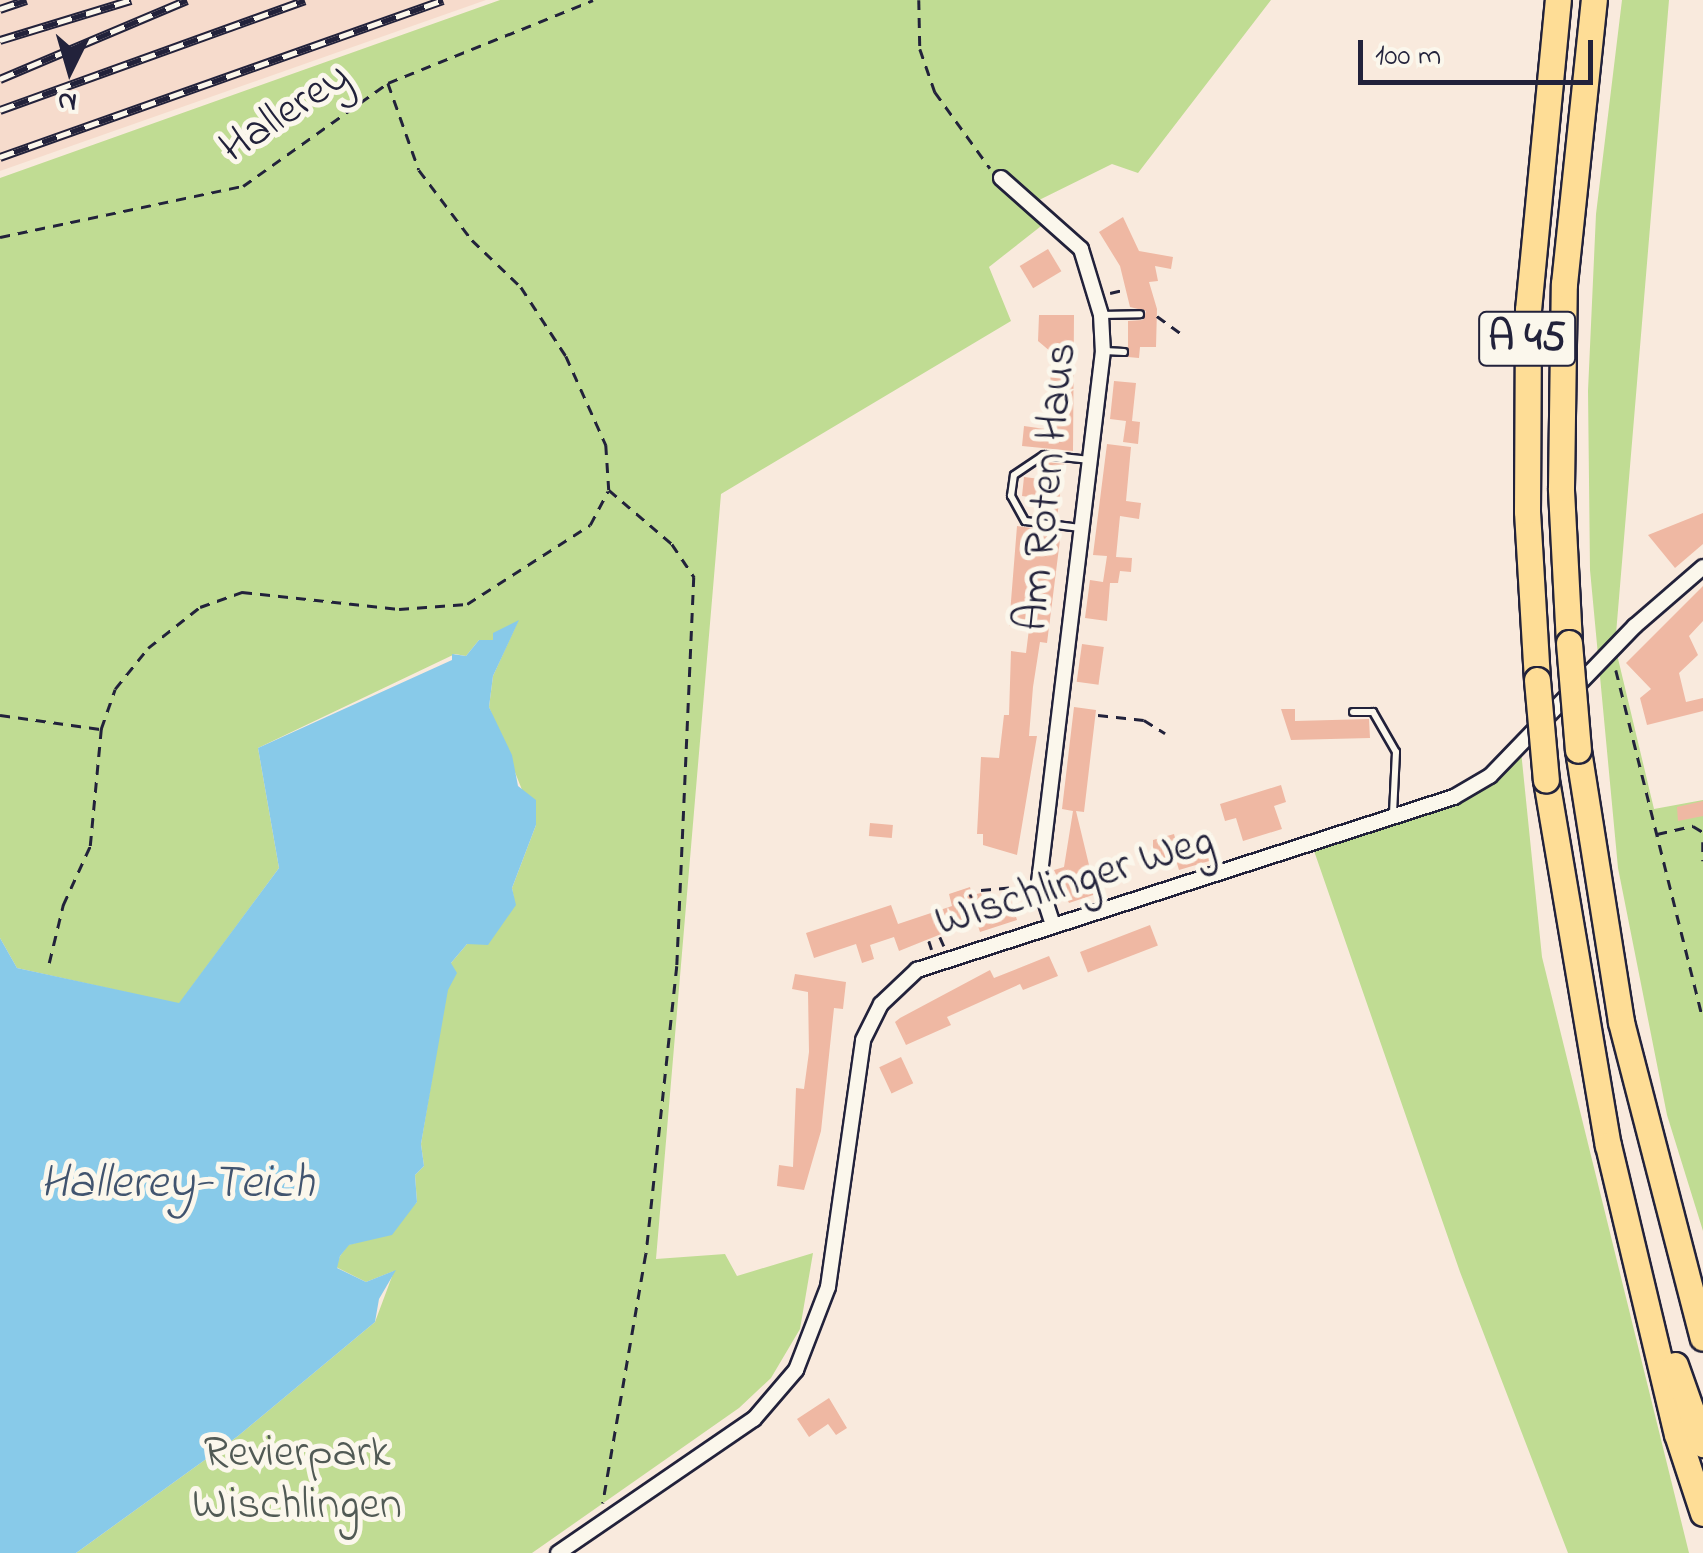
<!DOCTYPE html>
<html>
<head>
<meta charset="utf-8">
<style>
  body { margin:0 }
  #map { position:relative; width:1703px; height:1553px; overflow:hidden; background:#f9eadd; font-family:"Indie Flower",sans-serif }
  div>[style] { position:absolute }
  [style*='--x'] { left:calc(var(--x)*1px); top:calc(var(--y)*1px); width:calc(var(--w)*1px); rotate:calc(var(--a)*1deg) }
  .built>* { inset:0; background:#f6dbcc }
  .green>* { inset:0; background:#c0dc93 }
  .water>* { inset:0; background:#88cae9 }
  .building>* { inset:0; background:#efb8a3; transform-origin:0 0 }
  .path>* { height:2.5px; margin-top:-1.25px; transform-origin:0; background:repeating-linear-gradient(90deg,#22223b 0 10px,transparent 0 18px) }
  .roads { filter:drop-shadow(2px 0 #22223b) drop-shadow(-2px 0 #22223b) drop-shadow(0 2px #22223b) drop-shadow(0 -2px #22223b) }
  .lane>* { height:6px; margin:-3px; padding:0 3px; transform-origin:3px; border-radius:3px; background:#fbf7ec }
  .street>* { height:14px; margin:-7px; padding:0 7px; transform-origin:7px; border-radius:7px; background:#fbf7ec }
  .highway>* { height:25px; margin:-12.5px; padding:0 12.5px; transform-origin:12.5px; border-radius:12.5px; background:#fedd96 }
  .rail>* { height:9px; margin-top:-4.5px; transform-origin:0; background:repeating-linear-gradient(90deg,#fbf7ec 0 15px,#22223b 0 30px); box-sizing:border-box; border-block:2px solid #22223b }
  .bridges { filter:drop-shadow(2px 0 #22223b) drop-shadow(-2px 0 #22223b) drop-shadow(0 2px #22223b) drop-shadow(0 -2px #22223b) }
  .highway-bridge>* { height:25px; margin:-12.5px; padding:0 12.5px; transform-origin:12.5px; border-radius:12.5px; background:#fedd96 }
  span { translate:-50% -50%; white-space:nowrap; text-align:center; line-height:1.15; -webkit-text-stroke:10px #fbf7ec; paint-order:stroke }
  .shield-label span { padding:2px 8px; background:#fbf7ec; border:2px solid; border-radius:8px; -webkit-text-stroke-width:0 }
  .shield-label { font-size:42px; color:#22223b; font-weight:700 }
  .street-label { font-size:45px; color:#22223b }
  .park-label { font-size:45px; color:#515a55 }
  .water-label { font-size:48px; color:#41546f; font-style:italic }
  .north { position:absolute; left:20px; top:20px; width:100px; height:100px; -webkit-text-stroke:8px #fbf7ec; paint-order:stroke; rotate:185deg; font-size:28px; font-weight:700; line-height:40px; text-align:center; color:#22223b }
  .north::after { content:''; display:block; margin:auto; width:35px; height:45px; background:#22223b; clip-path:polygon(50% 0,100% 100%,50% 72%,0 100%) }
  .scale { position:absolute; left:1358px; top:40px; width:235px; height:45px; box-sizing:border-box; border:5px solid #22223b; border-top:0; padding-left:12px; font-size:30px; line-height:35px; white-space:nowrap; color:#22223b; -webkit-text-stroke:8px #fbf7ec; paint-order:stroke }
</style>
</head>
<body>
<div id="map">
  <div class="built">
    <i style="clip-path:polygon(0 0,486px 0,0 171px)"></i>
  </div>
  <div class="green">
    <i style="clip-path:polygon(500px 0,1271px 0,1138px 173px,1112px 164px,1027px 206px,1045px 223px,989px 267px,1011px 321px,721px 494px,656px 1259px,725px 1254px,737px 1276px,813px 1253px,800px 1329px,771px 1378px,739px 1408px,532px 1553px,76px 1553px,238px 1436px,375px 1322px,394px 1271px,366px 1282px,336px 1267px,340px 1256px,348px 1245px,384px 1235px,417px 1202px,415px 1175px,424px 1166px,421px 1144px,451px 963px,467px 944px,484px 944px,515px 905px,512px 888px,536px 825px,489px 707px,493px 676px,518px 621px,493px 640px,479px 640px,466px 656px,455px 654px,258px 748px,279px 868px,179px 1004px,17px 968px,0 938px,0 178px)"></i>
    <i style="clip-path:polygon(1622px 0,1669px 0,1615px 646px,1654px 809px,1703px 800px,1703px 1231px,1667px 1115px,1618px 868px,1590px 570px,1588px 391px,1596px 214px)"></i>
    <i style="clip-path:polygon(1521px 751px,1542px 957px,1689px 1553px,1568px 1553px,1460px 1272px,1312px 845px,1415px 812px)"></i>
  </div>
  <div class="water">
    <i style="clip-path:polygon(519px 620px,493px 676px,489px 707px,512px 755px,518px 786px,536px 800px,536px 825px,512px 888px,516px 905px,488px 945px,467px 944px,451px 963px,457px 973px,448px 990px,421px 1144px,424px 1166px,415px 1175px,417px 1202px,392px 1235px,349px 1245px,340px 1256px,337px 1268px,366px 1282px,396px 1270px,379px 1299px,375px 1322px,238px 1436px,76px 1553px,0 1553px,0 938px,17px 968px,179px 1003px,279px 868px,258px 748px,452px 660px,452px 654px,466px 656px,479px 640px,493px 640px,493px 633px)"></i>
  </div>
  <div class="building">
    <i style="clip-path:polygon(1123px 217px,1139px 251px,1173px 257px,1171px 269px,1155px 266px,1158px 281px,1149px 282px,1157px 309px,1156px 347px,1140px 347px,1139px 358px,1128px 357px,1128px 321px,1143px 320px,1146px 311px,1130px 307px,1120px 266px,1099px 232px)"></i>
    <i style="left:1048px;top:249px;width:26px;height:33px;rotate:59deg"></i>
    <i style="clip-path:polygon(1039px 315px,1074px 315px,1073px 451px,1022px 446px,1024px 426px,1045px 429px,1044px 399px,1050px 399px,1051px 352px,1038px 341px)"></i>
    <i style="clip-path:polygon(1114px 381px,1136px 383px,1132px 421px,1140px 422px,1138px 444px,1123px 442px,1126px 421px,1110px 419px)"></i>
    <i style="clip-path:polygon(1107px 444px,1131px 447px,1126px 501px,1141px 503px,1139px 519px,1120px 516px,1116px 557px,1132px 558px,1131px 572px,1120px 571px,1118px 583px,1110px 583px,1107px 621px,1085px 618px,1090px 580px,1103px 582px,1107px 556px,1093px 555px)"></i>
    <i style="clip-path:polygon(1046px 462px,1064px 464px,1057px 518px,1035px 515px,1037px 498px,1022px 496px,1024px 477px,1040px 479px)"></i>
    <i style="clip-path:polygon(1703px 513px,1703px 544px,1675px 568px,1648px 535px)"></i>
    <i style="clip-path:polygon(1017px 526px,1061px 532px,1047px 643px,1040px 642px,1033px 687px,1029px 736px,1037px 736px,1017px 855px,983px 845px,983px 834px,977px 834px,981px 757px,999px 758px,1004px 715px,1009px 715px,1011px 651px,1026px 653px,1029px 629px,1009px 626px)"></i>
    <i style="clip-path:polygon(1703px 586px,1703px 621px,1689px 636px,1698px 655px,1679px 673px,1686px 702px,1703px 698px,1703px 711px,1647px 725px,1640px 698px,1651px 689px,1626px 663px)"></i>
    <i style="left:1082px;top:644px;width:22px;height:38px;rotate:8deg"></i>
    <i style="clip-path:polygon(1074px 707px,1096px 710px,1084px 812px,1076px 811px,1096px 894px,1069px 903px,1054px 870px,1064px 867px,1073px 811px,1062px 809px)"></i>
    <i style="clip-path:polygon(1281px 709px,1295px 709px,1295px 721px,1369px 719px,1370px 738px,1291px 740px)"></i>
    <i style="clip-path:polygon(1281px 785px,1286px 802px,1274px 806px,1282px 829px,1243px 841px,1236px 818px,1225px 821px,1220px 804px)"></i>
    <i style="clip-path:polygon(1703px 801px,1703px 816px,1678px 821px,1677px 807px)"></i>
    <i style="left:870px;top:823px;width:23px;height:13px;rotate:5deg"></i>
    <i style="clip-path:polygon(1174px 834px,1177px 845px,1212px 834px,1216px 859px,1179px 870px,1176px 860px,1153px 865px,1153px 840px)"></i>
    <i style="clip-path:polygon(970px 887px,972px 895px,981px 893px,985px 906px,1010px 897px,1017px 920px,980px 932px,976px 920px,899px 951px,894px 937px,870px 945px,874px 959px,862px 963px,856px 944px,814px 958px,806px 933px,891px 905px,898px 924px,952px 906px,949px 894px)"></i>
    <i style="left:1150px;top:925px;width:22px;height:75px;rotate:69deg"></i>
    <i style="clip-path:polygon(1049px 956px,1058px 976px,1023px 990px,1020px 984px,947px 1017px,951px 1025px,906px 1045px,895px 1022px,900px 1018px,990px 970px,994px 978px)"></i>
    <i style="clip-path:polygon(795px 974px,846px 982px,843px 1009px,834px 1008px,821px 1131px,804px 1190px,777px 1186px,779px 1165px,793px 1167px,796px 1088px,804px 1089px,809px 1052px,808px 992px,792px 989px)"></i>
    <i style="left:901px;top:1057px;width:29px;height:24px;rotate:65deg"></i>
    <i style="clip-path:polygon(829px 1398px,847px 1428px,836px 1435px,828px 1424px,809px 1437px,797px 1419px)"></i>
  </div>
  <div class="path">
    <i style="--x:919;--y:0;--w:49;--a:88.8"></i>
    <i style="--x:920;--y:49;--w:46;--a:70.8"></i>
    <i style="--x:935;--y:92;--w:94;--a:54.1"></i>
    <i style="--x:388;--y:83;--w:92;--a:70.4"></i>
    <i style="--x:419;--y:170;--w:88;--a:52.9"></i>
    <i style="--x:472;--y:240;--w:68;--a:43.8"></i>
    <i style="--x:521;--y:287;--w:82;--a:56.9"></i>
    <i style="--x:566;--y:356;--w:98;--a:65.8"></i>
    <i style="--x:606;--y:445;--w:45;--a:86.2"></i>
    <i style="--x:609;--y:490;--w:83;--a:40.6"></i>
    <i style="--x:672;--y:544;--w:40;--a:56"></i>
    <i style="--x:694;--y:577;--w:389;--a:92.5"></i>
    <i style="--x:677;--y:966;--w:290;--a:96.1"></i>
    <i style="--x:646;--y:1254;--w:253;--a:99.8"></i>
    <i style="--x:0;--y:237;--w:248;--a:-11.9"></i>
    <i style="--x:243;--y:186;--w:178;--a:-35.4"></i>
    <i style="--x:388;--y:83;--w:221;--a:-22"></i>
    <i style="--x:1110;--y:293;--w:13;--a:-13"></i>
    <i style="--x:1157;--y:316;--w:31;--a:36"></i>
    <i style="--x:1616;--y:670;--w:359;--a:76"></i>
    <i style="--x:0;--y:715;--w:101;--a:8"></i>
    <i style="--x:1098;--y:715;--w:46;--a:6.2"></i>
    <i style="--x:1144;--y:720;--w:25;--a:32"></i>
    <i style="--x:1657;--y:834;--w:37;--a:-13"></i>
    <i style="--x:1693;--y:826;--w:12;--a:31"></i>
    <i style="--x:1703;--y:842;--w:19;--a:90"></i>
    <i style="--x:981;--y:890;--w:34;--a:-5"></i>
    <i style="--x:940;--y:937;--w:10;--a:66"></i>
    <i style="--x:929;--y:941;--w:9;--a:72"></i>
    <i style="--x:49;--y:963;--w:60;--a:-76.4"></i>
    <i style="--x:63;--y:905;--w:65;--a:-65.4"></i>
    <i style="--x:90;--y:846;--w:118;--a:-84.6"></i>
    <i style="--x:101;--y:729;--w:42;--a:-70.7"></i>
    <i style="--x:115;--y:689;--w:53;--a:-51.2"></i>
    <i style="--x:148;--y:648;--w:66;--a:-38.3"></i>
    <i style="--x:200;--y:607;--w:45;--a:-19.7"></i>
    <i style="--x:242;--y:592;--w:158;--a:6.2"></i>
    <i style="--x:399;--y:609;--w:68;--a:-4.2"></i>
    <i style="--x:467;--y:604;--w:146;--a:-32.7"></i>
    <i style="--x:590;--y:525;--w:38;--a:-62"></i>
  </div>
  <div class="roads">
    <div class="lane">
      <i style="--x:1101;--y:315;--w:39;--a:-1"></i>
      <i style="--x:1105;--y:351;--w:19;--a:3"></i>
      <i style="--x:1080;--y:528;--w:55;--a:-172.7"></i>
      <i style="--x:1025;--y:521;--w:29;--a:-119"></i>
      <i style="--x:1011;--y:496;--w:21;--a:-82"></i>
      <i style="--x:1014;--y:475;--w:36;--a:-34"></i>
      <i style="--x:1044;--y:455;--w:46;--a:6.2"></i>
      <i style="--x:1353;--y:712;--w:20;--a:0"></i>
      <i style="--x:1373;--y:712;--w:46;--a:60.1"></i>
      <i style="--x:1396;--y:752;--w:62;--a:92.8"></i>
    </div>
    <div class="street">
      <i style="--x:1001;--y:178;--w:107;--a:41.6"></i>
      <i style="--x:1081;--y:249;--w:69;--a:73.1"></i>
      <i style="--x:1101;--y:315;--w:36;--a:87"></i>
      <i style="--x:1103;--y:351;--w:535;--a:96.87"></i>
      <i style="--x:1039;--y:882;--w:42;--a:72"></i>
      <i style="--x:558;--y:1553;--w:237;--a:-34.4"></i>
      <i style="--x:754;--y:1419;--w:65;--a:-49.4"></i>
      <i style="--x:796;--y:1370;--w:89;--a:-68.9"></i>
      <i style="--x:828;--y:1287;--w:249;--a:-81.9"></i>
      <i style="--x:863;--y:1040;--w:40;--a:-63.4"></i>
      <i style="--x:881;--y:1004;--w:50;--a:-43.4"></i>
      <i style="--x:917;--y:970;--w:564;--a:-17.86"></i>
      <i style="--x:1454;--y:797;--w:42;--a:-30.3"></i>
      <i style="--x:1490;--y:776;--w:209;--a:-46"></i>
      <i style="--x:1635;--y:626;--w:90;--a:-40.9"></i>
    </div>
    <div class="highway">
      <i style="--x:1569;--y:643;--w:155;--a:-93"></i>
      <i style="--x:1561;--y:488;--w:204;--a:-89.2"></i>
      <i style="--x:1564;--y:284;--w:286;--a:-84"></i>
      <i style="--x:1537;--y:680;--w:169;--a:-93.4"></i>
      <i style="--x:1527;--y:511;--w:201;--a:-89.7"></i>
      <i style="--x:1528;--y:310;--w:311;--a:-84.5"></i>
      <i style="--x:1578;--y:750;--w:275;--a:81"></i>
      <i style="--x:1621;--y:1022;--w:326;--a:75.5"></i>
      <i style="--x:1546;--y:780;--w:370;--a:80.4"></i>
      <i style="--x:1608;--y:1145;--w:297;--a:76.6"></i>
      <i style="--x:1677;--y:1434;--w:83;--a:71.8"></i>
      <i style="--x:1675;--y:1365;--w:84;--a:70.5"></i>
    </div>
  </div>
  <div class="rail">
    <i style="--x:0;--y:9;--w:28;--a:-19"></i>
    <i style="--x:0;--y:40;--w:137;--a:-17"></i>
    <i style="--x:0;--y:79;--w:203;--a:-22.9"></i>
    <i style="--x:0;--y:110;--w:324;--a:-19.8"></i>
    <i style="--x:0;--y:157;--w:470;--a:-19.5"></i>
  </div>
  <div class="bridges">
    <div class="highway-bridge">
      <i style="--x:1569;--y:643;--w:107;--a:85.2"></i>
      <i style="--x:1537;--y:680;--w:100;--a:84.9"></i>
    </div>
  </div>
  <div class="shield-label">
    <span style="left:1527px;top:339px">A 45</span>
  </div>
  <div class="street-label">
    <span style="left:286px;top:114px;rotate:-34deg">Hallerey</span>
    <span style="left:1049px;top:487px;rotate:-84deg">Am Roten Haus</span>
    <span style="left:1075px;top:883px;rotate:-17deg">Wischlinger Weg</span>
  </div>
  <div class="park-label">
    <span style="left:297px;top:1481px">Revierpark<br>Wischlingen</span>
  </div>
  <div class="water-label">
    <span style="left:177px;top:1185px">Hallerey-Teich</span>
  </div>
  <div class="north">N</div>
  <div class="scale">100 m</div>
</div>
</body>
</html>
